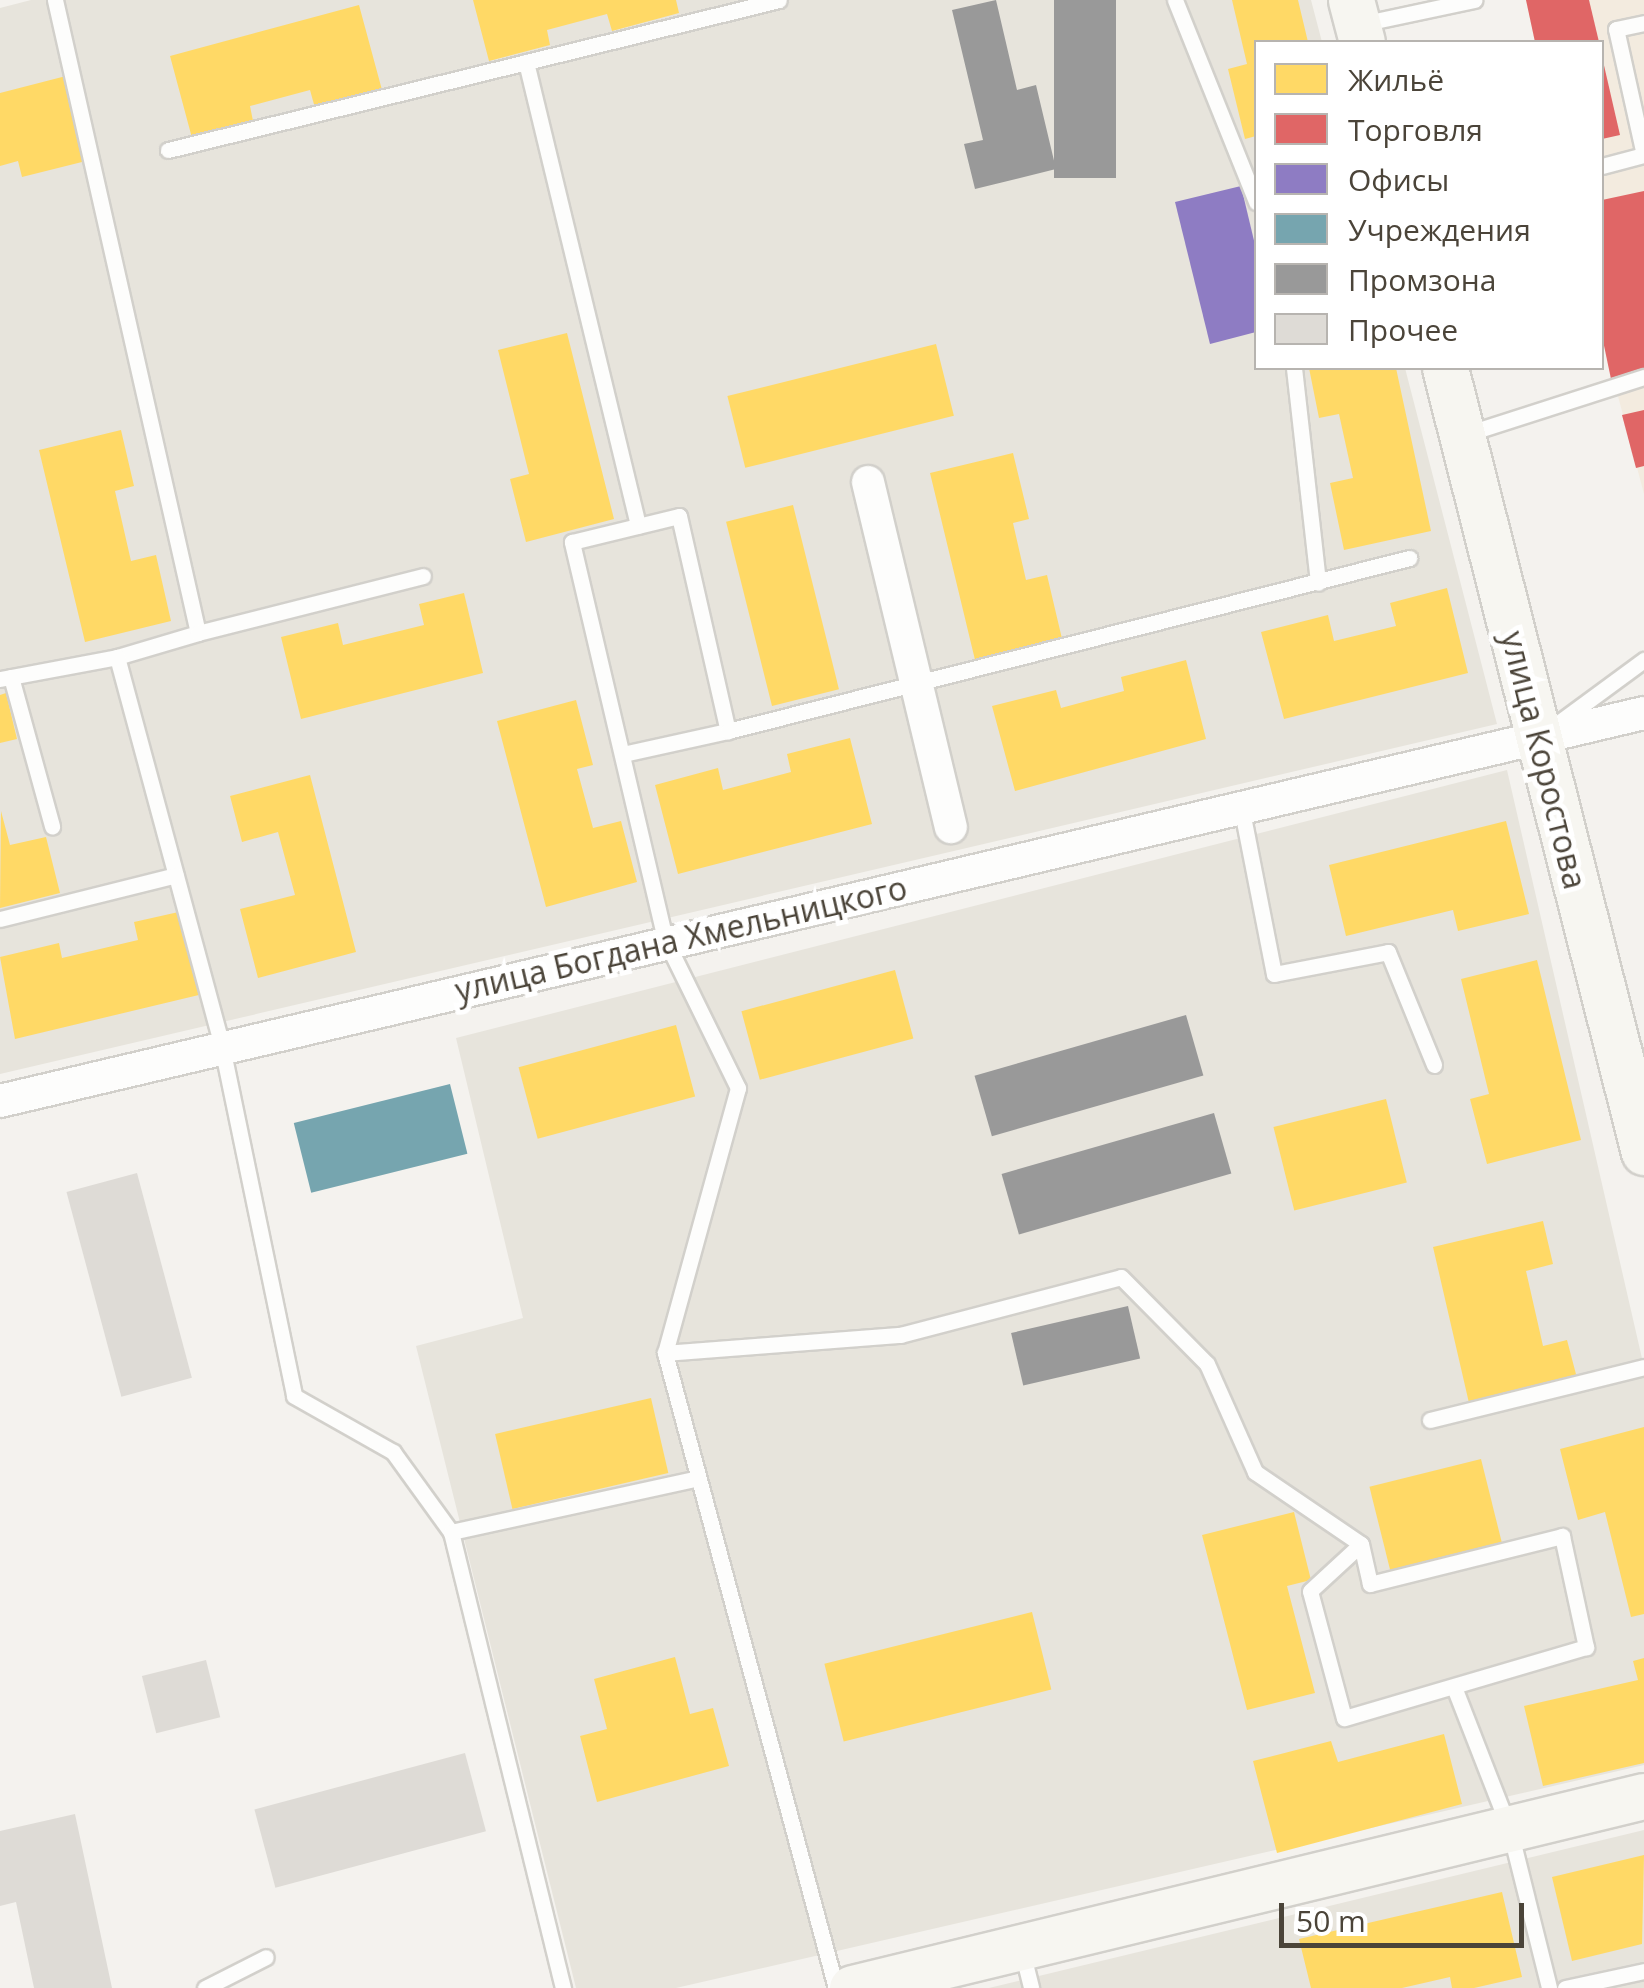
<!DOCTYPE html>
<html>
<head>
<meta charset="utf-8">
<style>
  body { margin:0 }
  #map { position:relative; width:1644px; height:1988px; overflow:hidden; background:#f4f2ee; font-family:"Open Sans",sans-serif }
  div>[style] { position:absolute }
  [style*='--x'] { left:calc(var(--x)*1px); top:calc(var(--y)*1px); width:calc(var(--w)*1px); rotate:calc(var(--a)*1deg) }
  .residential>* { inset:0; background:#e7e4dc }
  .commercial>* { inset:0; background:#f3ebdf }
  .homes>* { inset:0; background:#ffd966; transform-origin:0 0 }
  .shops>* { inset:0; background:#e06666 }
  .offices>* { inset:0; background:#8e7cc3 }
  .public>* { inset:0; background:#76a5af; transform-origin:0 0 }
  .industry>* { inset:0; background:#999; transform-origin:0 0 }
  .building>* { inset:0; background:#dedbd6; transform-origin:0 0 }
  .roads { filter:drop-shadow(2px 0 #d2d0cb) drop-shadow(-2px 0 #d2d0cb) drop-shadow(0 2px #d2d0cb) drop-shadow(0 -2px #d2d0cb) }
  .lane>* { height:15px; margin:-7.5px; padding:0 7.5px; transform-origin:7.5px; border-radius:7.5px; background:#fdfdfc }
  .street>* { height:32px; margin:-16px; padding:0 16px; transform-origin:16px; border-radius:16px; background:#fdfdfc }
  .secondary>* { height:45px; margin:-22.5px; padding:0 22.5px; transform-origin:22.5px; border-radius:22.5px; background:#f7f6f1 }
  span { translate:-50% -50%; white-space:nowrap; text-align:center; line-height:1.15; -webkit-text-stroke:10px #fff; paint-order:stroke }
  .street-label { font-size:32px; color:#4b4439 }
  .legend { position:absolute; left:1254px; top:40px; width:350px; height:330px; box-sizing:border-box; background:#fff; border:2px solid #b7b4b0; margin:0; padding:12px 18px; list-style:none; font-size:30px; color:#4b4439 }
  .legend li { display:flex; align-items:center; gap:20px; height:50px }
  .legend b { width:50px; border:2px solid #b7b4b0 }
  .scale { position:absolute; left:1279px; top:1903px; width:245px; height:45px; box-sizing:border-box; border:5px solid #4b4439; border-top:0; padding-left:12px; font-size:30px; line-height:35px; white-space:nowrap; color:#4b4439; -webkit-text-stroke:8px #fff; paint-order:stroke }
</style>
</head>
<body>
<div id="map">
  <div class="residential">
    <i style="clip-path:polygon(31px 0,1311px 0,1322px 42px,1256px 42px,1256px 368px,1405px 368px,1497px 724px,0 1074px,0 8px)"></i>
    <i style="clip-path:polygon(1507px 770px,1644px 1367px,1644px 1765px,676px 1988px,576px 1988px,416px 1346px,523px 1318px,456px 1038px)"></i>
    <i style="clip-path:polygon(1644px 1830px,1644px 1988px,989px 1988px)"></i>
  </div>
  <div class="commercial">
    <i style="clip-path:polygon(1526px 0,1644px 0,1644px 494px,1602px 336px,1602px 42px,1535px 42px)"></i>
  </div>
  <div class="homes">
    <i style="clip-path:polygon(473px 0,676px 0,679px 13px,612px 31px,607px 14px,547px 30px,550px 45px,489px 61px)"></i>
    <i style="clip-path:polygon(1232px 0,1298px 0,1308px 42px,1256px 42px,1256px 136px,1245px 139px,1228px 69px,1247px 64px)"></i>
    <i style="clip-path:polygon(359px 5px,382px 90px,315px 108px,310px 90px,250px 106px,253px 121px,192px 138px,170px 56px)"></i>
    <i style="clip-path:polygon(66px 76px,86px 161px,22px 177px,18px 161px,0 166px,0 93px)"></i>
    <i style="clip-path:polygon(567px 333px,614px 519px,526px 542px,510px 479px,529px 474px,498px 350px)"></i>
    <i style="left:936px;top:344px;width:74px;height:215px;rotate:76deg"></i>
    <i style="clip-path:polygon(1309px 368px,1396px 368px,1431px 531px,1344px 550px,1330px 483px,1353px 478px,1339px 414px,1319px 418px)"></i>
    <i style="clip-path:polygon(121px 430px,134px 486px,115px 491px,131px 561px,156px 555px,171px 621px,85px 642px,39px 450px)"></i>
    <i style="clip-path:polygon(1013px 453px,1029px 519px,1013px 523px,1026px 580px,1047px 575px,1063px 643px,976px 664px,930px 473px)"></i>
    <i style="left:793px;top:505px;width:190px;height:69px;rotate:76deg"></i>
    <i style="clip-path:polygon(1447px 588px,1468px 673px,1284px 719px,1261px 632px,1328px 615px,1334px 641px,1396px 626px,1390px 603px)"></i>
    <i style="clip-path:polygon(464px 593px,483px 673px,301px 719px,281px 637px,338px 623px,343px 645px,424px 625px,419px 604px)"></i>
    <i style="clip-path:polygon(1186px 660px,1206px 739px,1015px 791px,992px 706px,1056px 690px,1061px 708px,1124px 691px,1121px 677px)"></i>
    <i style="clip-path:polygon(6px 693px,17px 739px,0 743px,0 695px)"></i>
    <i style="clip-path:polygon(576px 700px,593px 765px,577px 769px,593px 828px,621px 821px,637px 882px,546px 907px,497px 721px)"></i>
    <i style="clip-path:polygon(850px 738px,872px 824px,678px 874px,655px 785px,718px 768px,723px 790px,791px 772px,787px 754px)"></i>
    <i style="clip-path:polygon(310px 775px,356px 952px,258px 978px,240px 909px,295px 895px,278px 832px,242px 842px,230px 796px)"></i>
    <i style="clip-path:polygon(1px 811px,10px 845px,46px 837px,60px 893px,0 908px)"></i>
    <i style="clip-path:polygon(1506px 821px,1529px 914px,1458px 931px,1453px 910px,1346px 936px,1329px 865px)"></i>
    <i style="clip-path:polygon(183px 911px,203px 994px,15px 1039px,0 957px,59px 943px,62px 958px,138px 940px,134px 922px)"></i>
    <i style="clip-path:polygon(1537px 960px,1581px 1140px,1487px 1164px,1470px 1099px,1489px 1094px,1461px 979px)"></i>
    <i style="left:895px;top:970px;width:71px;height:159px;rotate:75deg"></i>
    <i style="left:676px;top:1025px;width:74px;height:163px;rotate:75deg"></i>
    <i style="left:1386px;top:1099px;width:86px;height:116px;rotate:76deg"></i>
    <i style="clip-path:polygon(1543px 1221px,1553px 1264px,1526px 1271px,1543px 1346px,1567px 1340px,1577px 1378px,1469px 1403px,1433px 1247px)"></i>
    <i style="left:651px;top:1398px;width:77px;height:160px;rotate:77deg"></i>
    <i style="clip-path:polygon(1644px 1427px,1644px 1614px,1631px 1617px,1605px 1512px,1578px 1520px,1560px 1449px)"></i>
    <i style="left:1481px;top:1459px;width:88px;height:115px;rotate:76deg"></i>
    <i style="clip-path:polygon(1294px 1512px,1311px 1580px,1287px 1586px,1315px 1693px,1247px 1710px,1202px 1535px)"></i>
    <i style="left:1032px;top:1612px;width:80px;height:214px;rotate:76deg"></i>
    <i style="clip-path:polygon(675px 1657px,690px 1714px,713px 1708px,729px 1766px,597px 1802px,580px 1736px,607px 1729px,594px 1679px)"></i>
    <i style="clip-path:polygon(1644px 1658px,1644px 1763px,1543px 1786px,1524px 1706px,1638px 1680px,1633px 1661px)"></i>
    <i style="clip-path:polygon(1444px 1734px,1462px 1804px,1277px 1853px,1253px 1761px,1331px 1741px,1338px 1762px)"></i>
    <i style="clip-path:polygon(1644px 1855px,1642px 1944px,1572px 1961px,1552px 1877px)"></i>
    <i style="clip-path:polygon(1502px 1892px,1522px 1977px,1474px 1988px,1452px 1988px,1450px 1977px,1402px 1988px,1311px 1988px,1299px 1939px)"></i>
  </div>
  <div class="shops">
    <i style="clip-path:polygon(1526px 0,1589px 0,1599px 42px,1535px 42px)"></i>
    <i style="clip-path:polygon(1603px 61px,1620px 135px,1602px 139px,1602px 62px)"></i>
    <i style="clip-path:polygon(1644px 191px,1644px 371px,1611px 379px,1602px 336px,1602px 200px)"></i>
    <i style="clip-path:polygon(1644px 410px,1644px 466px,1636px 468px,1622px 415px)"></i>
  </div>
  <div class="offices">
    <i style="clip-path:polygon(1241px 186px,1256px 249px,1256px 332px,1210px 344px,1175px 202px)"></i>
  </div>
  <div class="public">
    <i style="left:450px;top:1084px;width:72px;height:161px;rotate:76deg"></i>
  </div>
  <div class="industry">
    <i style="clip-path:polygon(996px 0,1017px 90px,1036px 85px,1056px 169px,975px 189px,964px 144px,983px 140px,952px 10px)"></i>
    <i style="left:1054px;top:0;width:62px;height:178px"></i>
    <i style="left:1186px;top:1015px;width:63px;height:220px;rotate:74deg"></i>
    <i style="left:1214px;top:1113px;width:63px;height:221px;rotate:74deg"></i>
    <i style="left:1128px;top:1306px;width:54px;height:120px;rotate:77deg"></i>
  </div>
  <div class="building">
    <i style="left:137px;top:1173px;width:212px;height:73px;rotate:75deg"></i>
    <i style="left:206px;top:1660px;width:59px;height:66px;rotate:76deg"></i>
    <i style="left:465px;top:1753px;width:81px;height:218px;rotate:75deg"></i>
    <i style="clip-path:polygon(75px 1814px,112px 1988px,34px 1988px,16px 1902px,0 1906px,0 1831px)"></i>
  </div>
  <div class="roads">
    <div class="lane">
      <i style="--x:55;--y:0;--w:649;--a:77.27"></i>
      <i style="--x:198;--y:633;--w:84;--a:163.5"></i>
      <i style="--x:117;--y:657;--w:404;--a:74.9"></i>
      <i style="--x:222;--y:1047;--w:356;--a:78.3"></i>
      <i style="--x:294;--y:1396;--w:114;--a:29.5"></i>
      <i style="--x:393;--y:1452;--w:99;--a:54.1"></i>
      <i style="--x:451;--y:1532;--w:470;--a:76.2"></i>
      <i style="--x:1175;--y:0;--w:218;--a:68.1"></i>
      <i style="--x:1361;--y:24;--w:116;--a:-12"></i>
      <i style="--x:526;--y:62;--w:477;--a:76.4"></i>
      <i style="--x:168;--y:150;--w:629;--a:-13.79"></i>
      <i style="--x:1644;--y:155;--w:129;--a:-102.5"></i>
      <i style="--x:1616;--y:29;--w:29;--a:-12"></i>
      <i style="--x:1602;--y:166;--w:43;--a:-14.7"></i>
      <i style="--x:1294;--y:368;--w:216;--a:83.6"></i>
      <i style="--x:1466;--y:434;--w:187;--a:-17.8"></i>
      <i style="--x:198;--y:633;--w:232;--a:-14.2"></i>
      <i style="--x:11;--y:677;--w:155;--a:74.6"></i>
      <i style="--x:0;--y:679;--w:119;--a:-10.6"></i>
      <i style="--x:1554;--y:726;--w:112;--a:-36.3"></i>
      <i style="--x:623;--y:754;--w:107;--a:-12.4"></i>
      <i style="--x:1241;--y:806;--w:171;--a:78.9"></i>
      <i style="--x:1274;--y:974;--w:116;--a:-10.9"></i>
      <i style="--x:1388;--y:952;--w:122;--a:67.8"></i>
      <i style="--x:0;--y:919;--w:181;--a:-14"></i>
      <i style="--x:665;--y:1353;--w:236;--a:-4.4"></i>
      <i style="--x:900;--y:1335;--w:228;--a:-14.7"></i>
      <i style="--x:1121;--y:1277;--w:122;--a:45.3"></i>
      <i style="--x:1207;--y:1364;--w:118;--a:66"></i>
      <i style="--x:1255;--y:1472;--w:128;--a:34.2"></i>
      <i style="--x:1361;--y:1544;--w:41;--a:77.3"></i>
      <i style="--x:1370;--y:1584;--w:198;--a:-14"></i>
      <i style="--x:1562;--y:1536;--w:114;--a:77.8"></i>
      <i style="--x:1586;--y:1647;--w:252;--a:163.6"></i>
      <i style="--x:1344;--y:1718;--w:131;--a:-105"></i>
      <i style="--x:1310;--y:1591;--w:69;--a:-42.7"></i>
      <i style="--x:1430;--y:1420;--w:220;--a:-13.9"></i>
      <i style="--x:451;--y:1532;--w:249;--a:-12.3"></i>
      <i style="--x:1454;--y:1687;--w:155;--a:68.7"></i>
      <i style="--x:1510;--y:1831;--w:162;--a:76"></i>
      <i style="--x:1022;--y:1951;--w:38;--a:76"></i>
      <i style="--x:205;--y:1988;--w:68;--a:-26.9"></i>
      <i style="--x:836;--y:1988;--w:658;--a:-105.07"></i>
      <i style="--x:665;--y:1353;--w:275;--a:-74.6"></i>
      <i style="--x:738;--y:1088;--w:166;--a:-116.1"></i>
      <i style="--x:665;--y:939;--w:408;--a:-103.2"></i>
      <i style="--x:572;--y:542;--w:110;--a:-13.7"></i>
      <i style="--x:679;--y:516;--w:221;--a:77.2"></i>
      <i style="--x:728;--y:731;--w:703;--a:-14.25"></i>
      <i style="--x:1565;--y:1988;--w:81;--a:-12.1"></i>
    </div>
    <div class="street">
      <i style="--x:868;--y:482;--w:355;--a:76.5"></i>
      <i style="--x:0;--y:1101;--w:1689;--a:-13.28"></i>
    </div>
    <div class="secondary">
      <i style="--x:1351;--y:0;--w:43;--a:75.3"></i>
      <i style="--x:1445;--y:368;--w:809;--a:75.76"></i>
      <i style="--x:852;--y:1988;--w:815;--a:-13.63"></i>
    </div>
  </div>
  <div class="street-label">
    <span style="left:1544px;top:760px;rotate:76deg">улица Коростова</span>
    <span style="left:681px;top:939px;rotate:-13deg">улица Богдана Хмельницкого</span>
  </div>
  <ul class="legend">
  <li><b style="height:28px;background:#ffd966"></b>Жильё</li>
  <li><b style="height:28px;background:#e06666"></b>Торговля</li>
  <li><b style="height:28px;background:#8e7cc3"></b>Офисы</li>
  <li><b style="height:28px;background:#76a5af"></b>Учреждения</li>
  <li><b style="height:28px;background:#999"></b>Промзона</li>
  <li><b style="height:28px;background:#dedbd6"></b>Прочее</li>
  </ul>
  <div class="scale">50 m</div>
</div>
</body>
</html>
